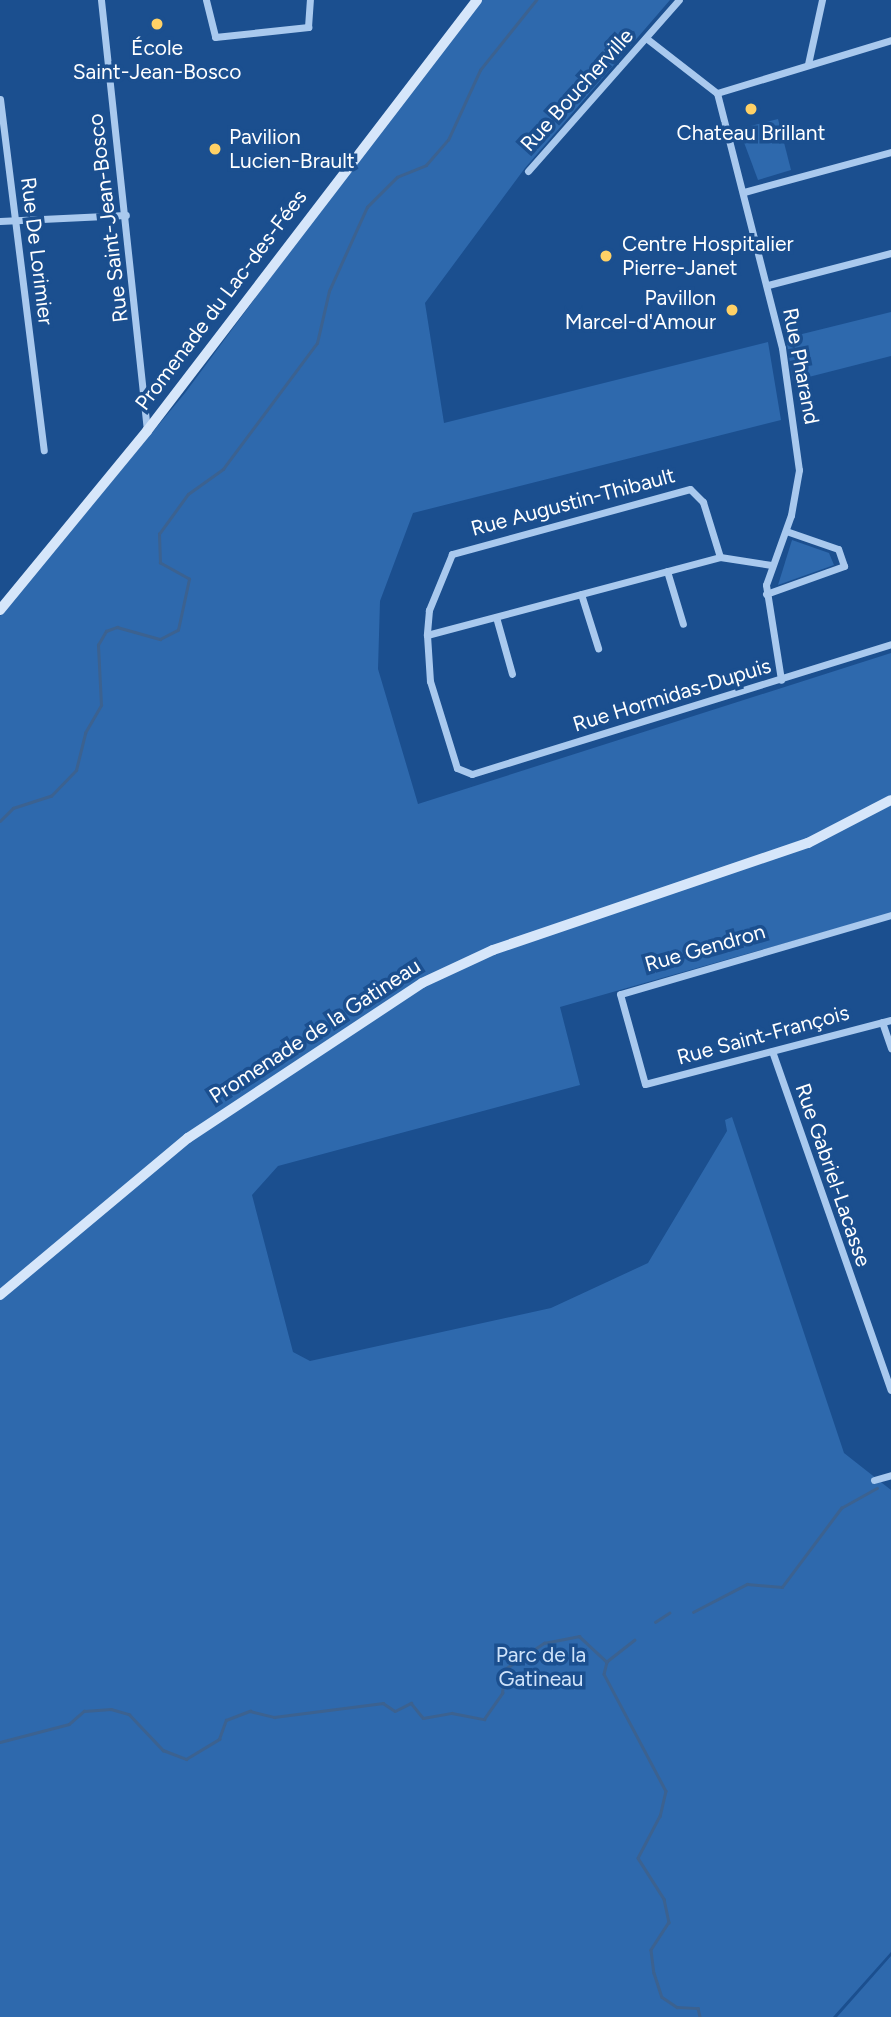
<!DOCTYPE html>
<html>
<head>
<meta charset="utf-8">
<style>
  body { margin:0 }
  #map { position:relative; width:891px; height:2017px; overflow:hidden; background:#1b4f8f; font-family:Figtree,sans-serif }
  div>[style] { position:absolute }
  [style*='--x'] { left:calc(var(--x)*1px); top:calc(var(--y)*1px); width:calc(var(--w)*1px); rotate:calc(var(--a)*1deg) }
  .green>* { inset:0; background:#2e69ad }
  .stream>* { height:2.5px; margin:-1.25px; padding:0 1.25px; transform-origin:1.25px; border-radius:1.25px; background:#3c6290 }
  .street>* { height:7px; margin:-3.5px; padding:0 3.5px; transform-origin:3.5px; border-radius:3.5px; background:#a9c9ee }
  .secondary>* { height:10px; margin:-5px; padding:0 5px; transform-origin:5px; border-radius:5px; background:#d6e6fa }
  .dots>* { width:19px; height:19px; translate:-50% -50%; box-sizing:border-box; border:4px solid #1b4f8f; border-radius:50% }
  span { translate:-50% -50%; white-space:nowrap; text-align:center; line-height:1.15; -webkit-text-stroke:7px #1b4f8f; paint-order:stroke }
  .poi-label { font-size:21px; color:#fff }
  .left { translate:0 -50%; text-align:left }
  .right { translate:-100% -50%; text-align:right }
  .street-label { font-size:21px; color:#fff }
  .park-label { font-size:21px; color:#cfe3fa }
</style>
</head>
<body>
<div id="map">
  <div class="green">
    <i style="clip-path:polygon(476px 0,670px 0,525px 168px,425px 303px,444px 423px,768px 342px,781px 420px,413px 513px,380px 601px,378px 669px,418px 804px,891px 653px,891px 913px,560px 1007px,580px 1085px,278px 1166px,252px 1195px,293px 1352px,310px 1361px,551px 1308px,648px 1263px,727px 1131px,725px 1120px,732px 1117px,844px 1453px,891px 1490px,891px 1952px,833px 2017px,0 2017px,0 616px,185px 393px)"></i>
    <i style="clip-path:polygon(778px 119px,791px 170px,758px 180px,739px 129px)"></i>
    <i style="clip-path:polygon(891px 312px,891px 356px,793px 381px,786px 338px)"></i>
    <i style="clip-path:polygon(792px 540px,829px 553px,834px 565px,778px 585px)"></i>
    <i style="clip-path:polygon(891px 1956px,891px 2017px,837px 2017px,853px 1999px)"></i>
  </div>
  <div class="stream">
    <i style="--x:0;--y:821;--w:18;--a:-45"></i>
    <i style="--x:13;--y:808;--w:40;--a:-18"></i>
    <i style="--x:51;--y:796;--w:36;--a:-46"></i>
    <i style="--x:76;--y:770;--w:38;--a:-76"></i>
    <i style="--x:85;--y:733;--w:32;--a:-60"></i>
    <i style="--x:101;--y:705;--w:60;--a:-92.9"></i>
    <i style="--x:98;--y:645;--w:16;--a:-60"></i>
    <i style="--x:106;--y:631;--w:12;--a:-20"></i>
    <i style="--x:117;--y:627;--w:45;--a:15.6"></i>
    <i style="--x:160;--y:639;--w:20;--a:-27"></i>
    <i style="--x:178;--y:630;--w:52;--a:-77.8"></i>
    <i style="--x:189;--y:579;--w:33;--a:-151"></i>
    <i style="--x:160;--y:563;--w:29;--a:-92"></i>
    <i style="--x:159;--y:534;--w:49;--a:-54.1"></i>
    <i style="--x:188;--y:494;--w:43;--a:-35.5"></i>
    <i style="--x:223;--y:469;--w:157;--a:-53.3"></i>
    <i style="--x:317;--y:343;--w:53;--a:-77"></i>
    <i style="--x:329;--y:291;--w:92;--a:-65.7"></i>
    <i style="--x:367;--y:207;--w:42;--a:-45"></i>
    <i style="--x:397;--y:177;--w:31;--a:-22"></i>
    <i style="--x:426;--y:165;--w:33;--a:-49"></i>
    <i style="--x:448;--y:140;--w:77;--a:-65.4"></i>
    <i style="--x:480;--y:70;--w:90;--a:-51.3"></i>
    <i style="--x:693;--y:1612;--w:61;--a:-27.4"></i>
    <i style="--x:747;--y:1584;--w:35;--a:5"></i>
    <i style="--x:782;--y:1587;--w:99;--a:-53.2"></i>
    <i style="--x:841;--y:1508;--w:41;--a:-29.1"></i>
    <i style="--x:655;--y:1622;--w:17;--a:-33"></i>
    <i style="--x:635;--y:1640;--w:36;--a:142"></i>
    <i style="--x:607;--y:1662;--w:12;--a:104"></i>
    <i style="--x:604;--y:1674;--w:132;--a:62.1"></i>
    <i style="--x:666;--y:1791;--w:26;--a:103"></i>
    <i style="--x:660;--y:1816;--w:47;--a:117.6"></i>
    <i style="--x:638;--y:1858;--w:49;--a:57.6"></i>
    <i style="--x:664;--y:1899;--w:24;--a:78"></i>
    <i style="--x:669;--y:1922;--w:33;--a:123"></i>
    <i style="--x:651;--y:1950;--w:23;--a:83"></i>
    <i style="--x:654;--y:1973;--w:25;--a:72"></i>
    <i style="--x:662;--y:1997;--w:18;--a:34"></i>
    <i style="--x:677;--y:2007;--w:21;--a:3"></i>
    <i style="--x:698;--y:2008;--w:9;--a:77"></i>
    <i style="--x:0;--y:1742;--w:71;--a:-14.6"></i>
    <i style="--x:69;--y:1724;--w:20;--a:-41"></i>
    <i style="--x:84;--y:1711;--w:27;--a:-4"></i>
    <i style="--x:111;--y:1709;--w:19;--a:16"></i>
    <i style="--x:129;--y:1714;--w:50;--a:46.6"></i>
    <i style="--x:163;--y:1750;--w:25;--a:21"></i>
    <i style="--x:186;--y:1759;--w:39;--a:-31"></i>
    <i style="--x:219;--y:1739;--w:20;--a:-70"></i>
    <i style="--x:226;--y:1720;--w:26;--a:-21"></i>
    <i style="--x:250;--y:1711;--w:25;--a:14"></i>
    <i style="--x:274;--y:1717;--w:110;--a:-7.3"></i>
    <i style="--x:383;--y:1703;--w:14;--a:34"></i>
    <i style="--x:395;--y:1711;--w:18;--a:-27"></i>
    <i style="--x:411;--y:1703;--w:19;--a:51"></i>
    <i style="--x:423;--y:1718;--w:29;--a:-10"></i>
    <i style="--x:452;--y:1713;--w:33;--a:11"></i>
    <i style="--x:484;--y:1719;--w:32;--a:-55"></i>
    <i style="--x:502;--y:1693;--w:24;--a:-83"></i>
    <i style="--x:505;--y:1669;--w:47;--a:-33.7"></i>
    <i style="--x:544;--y:1643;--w:36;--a:-11"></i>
    <i style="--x:579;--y:1636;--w:38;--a:43"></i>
  </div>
  <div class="street">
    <i style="--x:101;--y:0;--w:433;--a:83.9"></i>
    <i style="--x:206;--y:0;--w:38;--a:76"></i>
    <i style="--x:215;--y:37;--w:94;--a:-6.1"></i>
    <i style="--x:308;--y:27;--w:27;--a:-86"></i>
    <i style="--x:646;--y:38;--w:90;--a:37.8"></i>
    <i style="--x:717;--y:93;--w:263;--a:75.7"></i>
    <i style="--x:782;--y:348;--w:123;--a:82.1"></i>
    <i style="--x:799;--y:470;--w:46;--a:100.1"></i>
    <i style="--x:791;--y:515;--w:74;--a:109.7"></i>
    <i style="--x:766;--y:585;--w:96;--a:81"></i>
    <i style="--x:808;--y:64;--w:66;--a:-77.7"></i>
    <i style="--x:717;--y:93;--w:182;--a:-16.9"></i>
    <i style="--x:0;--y:99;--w:354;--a:82.9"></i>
    <i style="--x:528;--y:171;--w:228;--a:-48.6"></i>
    <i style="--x:744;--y:192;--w:152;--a:-15.2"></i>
    <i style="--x:0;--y:221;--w:126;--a:-2.7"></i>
    <i style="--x:768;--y:285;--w:127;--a:-14.6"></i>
    <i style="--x:720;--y:557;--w:58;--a:-107.2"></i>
    <i style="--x:703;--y:502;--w:18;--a:-135"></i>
    <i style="--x:690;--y:489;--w:247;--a:164.7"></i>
    <i style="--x:452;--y:554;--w:61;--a:112.3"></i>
    <i style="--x:429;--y:610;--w:25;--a:95"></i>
    <i style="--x:427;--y:635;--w:46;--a:86.3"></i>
    <i style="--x:430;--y:681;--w:91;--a:72.8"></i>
    <i style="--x:457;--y:768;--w:16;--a:22"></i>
    <i style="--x:472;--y:774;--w:439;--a:-17.2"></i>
    <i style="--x:667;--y:571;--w:55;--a:73.2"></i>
    <i style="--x:581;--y:594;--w:57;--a:72.5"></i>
    <i style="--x:766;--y:594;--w:83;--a:-19.7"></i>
    <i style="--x:844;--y:566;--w:18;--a:-109"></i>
    <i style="--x:838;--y:549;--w:55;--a:-160.9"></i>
    <i style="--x:496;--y:617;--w:59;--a:74.3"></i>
    <i style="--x:427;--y:635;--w:303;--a:-14.9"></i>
    <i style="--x:720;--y:557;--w:52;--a:8.9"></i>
    <i style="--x:891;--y:915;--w:282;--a:163.7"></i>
    <i style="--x:620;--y:994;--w:93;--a:74.5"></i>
    <i style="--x:645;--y:1084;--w:254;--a:-14.6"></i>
    <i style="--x:882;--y:1022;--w:28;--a:71"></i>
    <i style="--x:772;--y:1051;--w:359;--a:70.7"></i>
    <i style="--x:874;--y:1480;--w:18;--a:-16"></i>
  </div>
  <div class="secondary">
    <i style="--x:0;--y:610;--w:232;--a:-50.6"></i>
    <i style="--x:147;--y:431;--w:543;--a:-52.56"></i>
    <i style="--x:0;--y:1295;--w:245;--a:-39.9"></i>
    <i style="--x:188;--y:1138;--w:281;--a:-33.5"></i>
    <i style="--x:422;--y:983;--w:78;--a:-24.9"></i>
    <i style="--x:493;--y:950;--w:333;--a:-18.8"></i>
    <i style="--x:808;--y:843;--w:93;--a:-27.4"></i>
  </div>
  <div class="dots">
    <i style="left:157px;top:24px;background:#ffd166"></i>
    <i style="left:751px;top:109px;background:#ffd166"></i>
    <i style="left:215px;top:149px;background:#ffd166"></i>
    <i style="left:606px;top:256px;background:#ffd166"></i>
    <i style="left:732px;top:310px;background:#ffd166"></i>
  </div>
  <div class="poi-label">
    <span style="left:157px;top:60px">École<br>Saint-Jean-Bosco</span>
    <span style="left:751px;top:133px">Chateau Brillant</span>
    <span class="left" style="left:229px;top:149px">Pavilion<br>Lucien-Brault</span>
    <span class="left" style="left:622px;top:256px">Centre Hospitalier<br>Pierre-Janet</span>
    <span class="right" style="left:716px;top:310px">Pavillon<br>Marcel-d'Amour</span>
  </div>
  <div class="street-label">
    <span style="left:577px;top:90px;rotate:-48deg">Rue Boucherville</span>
    <span style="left:108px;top:218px;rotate:-97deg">Rue Saint-Jean-Bosco</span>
    <span style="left:37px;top:251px;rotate:83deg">Rue De Lorimier</span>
    <span style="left:221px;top:300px;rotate:-53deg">Promenade du Lac-des-Fées</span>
    <span style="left:801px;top:366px;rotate:79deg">Rue Pharand</span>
    <span style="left:573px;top:502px;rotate:-15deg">Rue Augustin-Thibault</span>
    <span style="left:672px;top:695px;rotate:-17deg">Rue Hormidas-Dupuis</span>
    <span style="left:705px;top:948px;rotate:-16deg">Rue Gendron</span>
    <span style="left:315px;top:1031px;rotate:-33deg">Promenade de la Gatineau</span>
    <span style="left:763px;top:1035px;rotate:-15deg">Rue Saint-François</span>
    <span style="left:833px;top:1175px;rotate:71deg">Rue Gabriel-Lacasse</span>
  </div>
  <div class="park-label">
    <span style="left:541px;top:1667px">Parc de la<br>Gatineau</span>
  </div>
</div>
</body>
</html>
